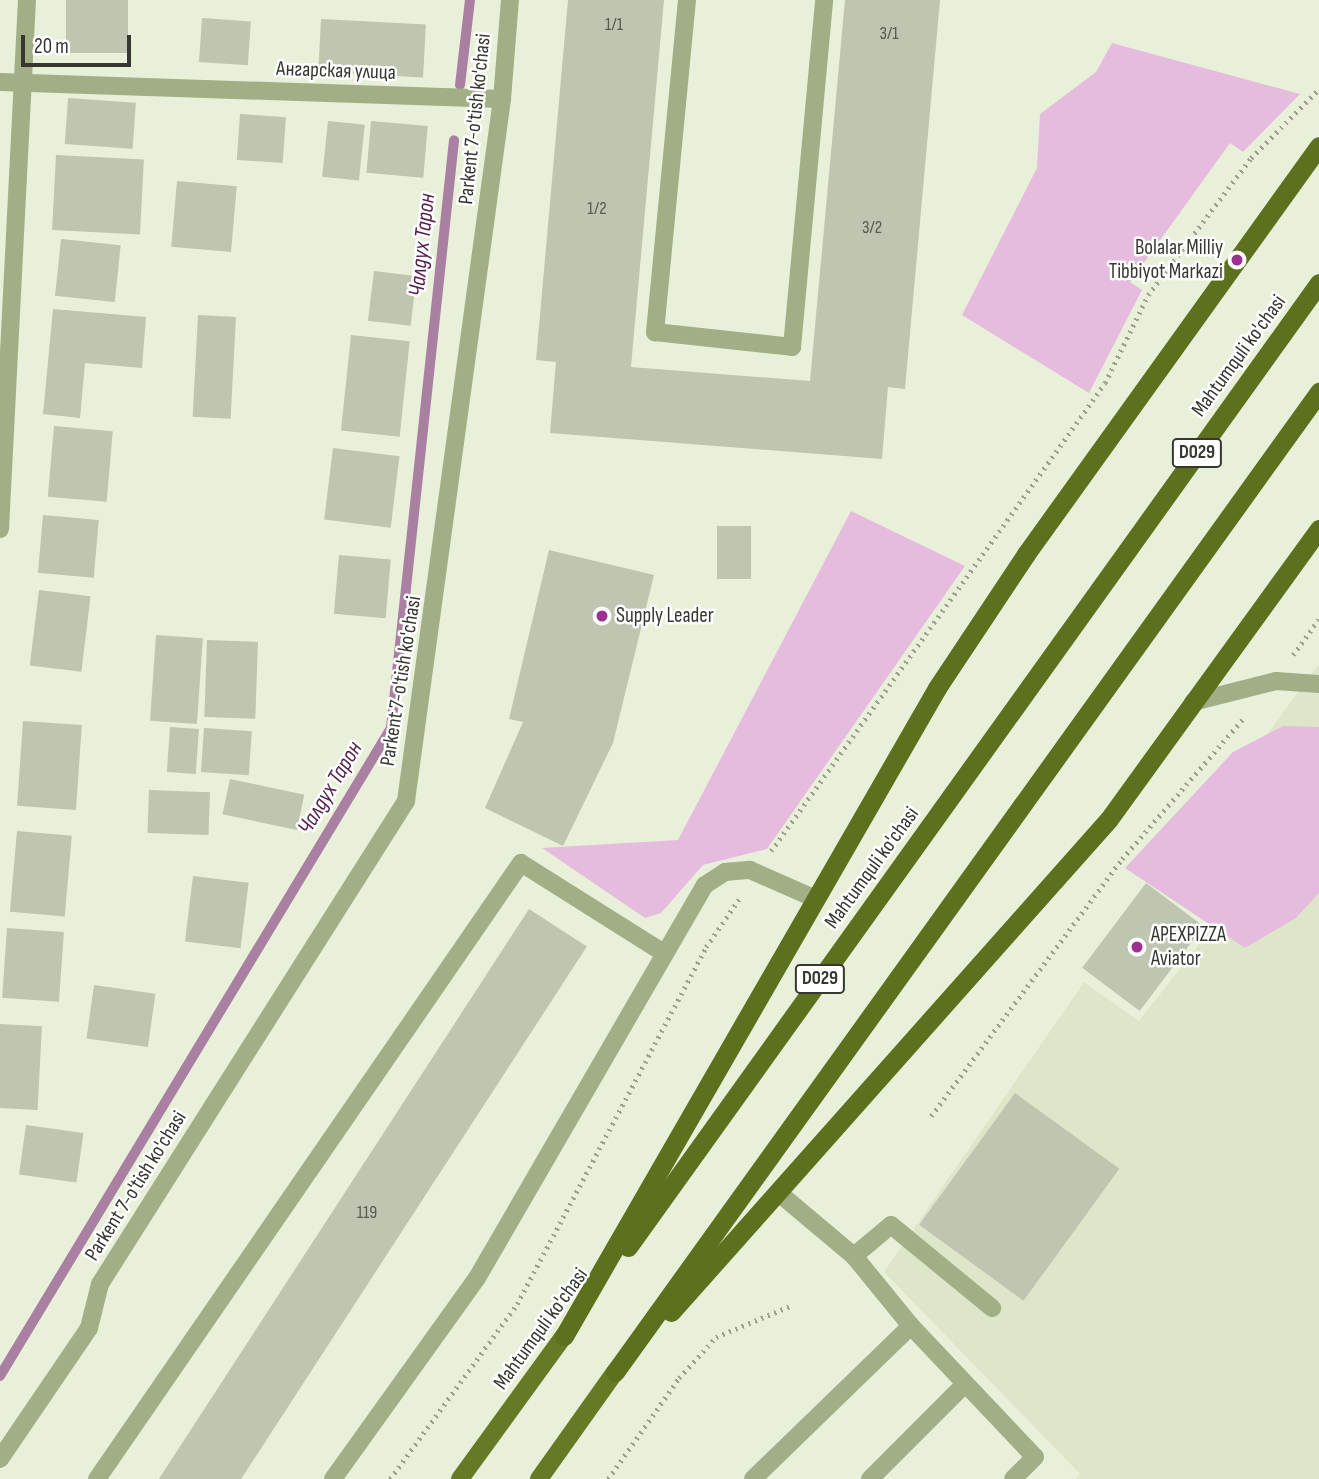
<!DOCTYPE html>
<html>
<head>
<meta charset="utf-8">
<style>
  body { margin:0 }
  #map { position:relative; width:1319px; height:1479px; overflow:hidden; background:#e9f0da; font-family:"Sofia Sans Condensed",sans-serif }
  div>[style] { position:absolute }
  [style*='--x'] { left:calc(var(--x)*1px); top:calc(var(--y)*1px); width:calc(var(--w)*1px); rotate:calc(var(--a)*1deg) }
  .built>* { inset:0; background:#dde6c9 }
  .green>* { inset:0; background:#e6bcde }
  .stream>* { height:10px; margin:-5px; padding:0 5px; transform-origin:5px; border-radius:5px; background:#a97fa2 }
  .building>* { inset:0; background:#bec5b0; transform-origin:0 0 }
  .path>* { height:4.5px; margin-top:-2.25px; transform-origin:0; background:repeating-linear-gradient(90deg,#9ba090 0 2px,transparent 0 7px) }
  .service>* { height:18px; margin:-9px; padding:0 9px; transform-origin:9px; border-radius:9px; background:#a2af86 }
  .minor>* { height:18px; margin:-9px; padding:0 9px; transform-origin:9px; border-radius:9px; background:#a2af86 }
  .primary>* { height:18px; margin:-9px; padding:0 9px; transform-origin:9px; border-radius:9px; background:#667a26 }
  .trunk>* { height:19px; margin:-9.5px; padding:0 9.5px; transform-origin:9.5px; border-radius:9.5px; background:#5c701d }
  .dots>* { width:19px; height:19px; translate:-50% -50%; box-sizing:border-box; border:4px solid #fff; border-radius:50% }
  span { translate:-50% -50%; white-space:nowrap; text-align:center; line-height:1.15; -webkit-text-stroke:5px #fff; paint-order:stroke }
  .number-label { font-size:18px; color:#585b50 }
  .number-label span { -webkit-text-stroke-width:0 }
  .shield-label span { padding:2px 5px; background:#fff; border:2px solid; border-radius:5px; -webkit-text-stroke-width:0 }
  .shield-label { font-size:19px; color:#363830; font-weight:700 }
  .street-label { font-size:21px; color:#363830 }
  .poi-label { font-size:21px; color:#363830 }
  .right { translate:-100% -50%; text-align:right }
  .left { translate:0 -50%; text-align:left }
  .water-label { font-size:23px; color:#572250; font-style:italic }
  .scale { position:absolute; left:21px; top:35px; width:110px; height:32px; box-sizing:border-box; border:4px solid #363830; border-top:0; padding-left:9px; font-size:21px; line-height:24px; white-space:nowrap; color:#363830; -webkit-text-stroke:5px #fff; paint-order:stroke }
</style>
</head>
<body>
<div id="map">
  <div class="built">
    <i style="clip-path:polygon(1319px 664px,1319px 1479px,1076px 1479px,1080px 1474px,884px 1272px,1084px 982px,1139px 1021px,1215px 924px,1158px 882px)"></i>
  </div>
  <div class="green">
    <i style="clip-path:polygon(1112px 43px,1300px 94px,1243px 152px,1230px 143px,1130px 282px,1142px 290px,1089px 393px,962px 315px,1037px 168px,1040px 114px,1096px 72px)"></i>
    <i style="clip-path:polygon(851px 511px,965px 566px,767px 849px,703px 865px,661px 913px,645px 918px,542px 848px,678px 840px)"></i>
    <i style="clip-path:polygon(1283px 726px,1319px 727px,1319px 893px,1296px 918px,1245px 948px,1125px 868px,1233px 752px)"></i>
  </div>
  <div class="stream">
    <i style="--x:460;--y:85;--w:86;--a:-83.3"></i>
    <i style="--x:0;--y:1376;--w:757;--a:-58.89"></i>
    <i style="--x:391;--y:728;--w:591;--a:-83.88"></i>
  </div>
  <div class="building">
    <i style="left:66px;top:0;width:62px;height:53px"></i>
    <i style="clip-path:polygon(568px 0,664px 0,631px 367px,810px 381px,845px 0,940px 0,905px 389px,888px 387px,882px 459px,550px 433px,556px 362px,536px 360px)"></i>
    <i style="left:202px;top:18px;width:49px;height:44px;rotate:4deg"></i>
    <i style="left:321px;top:19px;width:105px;height:53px;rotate:3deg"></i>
    <i style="left:68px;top:98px;width:68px;height:46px;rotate:4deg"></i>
    <i style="left:240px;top:114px;width:46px;height:46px;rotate:4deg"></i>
    <i style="left:328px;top:121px;width:37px;height:56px;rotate:6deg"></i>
    <i style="left:371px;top:121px;width:57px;height:52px;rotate:5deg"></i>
    <i style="left:56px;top:155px;width:88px;height:75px;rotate:3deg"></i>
    <i style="left:177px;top:181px;width:60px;height:66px;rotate:5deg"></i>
    <i style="left:61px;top:239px;width:60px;height:57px;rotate:6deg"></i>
    <i style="left:374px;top:271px;width:43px;height:50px;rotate:7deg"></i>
    <i style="clip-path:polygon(53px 309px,146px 317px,142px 368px,85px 363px,80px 418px,43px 414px)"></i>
    <i style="left:198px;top:315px;width:38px;height:102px;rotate:3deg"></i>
    <i style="left:351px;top:335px;width:59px;height:96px;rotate:6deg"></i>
    <i style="left:54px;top:426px;width:59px;height:71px;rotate:5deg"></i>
    <i style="left:333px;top:448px;width:67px;height:72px;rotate:7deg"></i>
    <i style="left:43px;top:515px;width:56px;height:58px;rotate:5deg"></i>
    <i style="left:717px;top:526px;width:34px;height:53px"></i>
    <i style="clip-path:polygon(549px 550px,654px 575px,613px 743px,563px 846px,485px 808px,523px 722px,509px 719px)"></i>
    <i style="left:339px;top:555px;width:52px;height:59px;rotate:5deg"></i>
    <i style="left:39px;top:590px;width:52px;height:76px;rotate:7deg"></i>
    <i style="left:156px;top:635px;width:47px;height:86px;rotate:4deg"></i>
    <i style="left:207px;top:640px;width:51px;height:77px;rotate:2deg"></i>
    <i style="left:23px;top:721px;width:59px;height:85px;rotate:4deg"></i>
    <i style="left:170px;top:727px;width:29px;height:45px;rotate:4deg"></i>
    <i style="left:204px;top:728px;width:48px;height:44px;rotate:4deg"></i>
    <i style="left:230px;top:779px;width:76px;height:36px;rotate:12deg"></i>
    <i style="left:149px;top:790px;width:61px;height:43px;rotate:2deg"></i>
    <i style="left:17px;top:831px;width:55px;height:81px;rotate:5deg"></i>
    <i style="left:193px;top:876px;width:56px;height:66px;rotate:7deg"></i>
    <i style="left:1146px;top:883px;width:72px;height:106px;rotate:37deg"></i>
    <i style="left:529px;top:909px;width:69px;height:687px;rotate:33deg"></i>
    <i style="left:7px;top:928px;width:57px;height:70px;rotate:4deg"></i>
    <i style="left:94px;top:985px;width:62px;height:54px;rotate:8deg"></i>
    <i style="left:0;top:1024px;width:42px;height:84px;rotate:3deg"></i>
    <i style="left:1015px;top:1093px;width:129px;height:163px;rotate:36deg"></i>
    <i style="left:26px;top:1125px;width:58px;height:50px;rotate:8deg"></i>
  </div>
  <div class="path">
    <i style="--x:1293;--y:655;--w:44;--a:-54.2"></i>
    <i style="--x:771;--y:851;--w:575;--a:-54.49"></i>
    <i style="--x:1105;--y:383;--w:98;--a:-64"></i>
    <i style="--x:1148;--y:295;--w:171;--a:-53.1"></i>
    <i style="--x:1251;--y:158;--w:97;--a:-45.4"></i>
    <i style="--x:931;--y:1116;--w:320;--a:-53.4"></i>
    <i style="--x:1122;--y:859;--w:184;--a:-49.2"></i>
    <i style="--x:390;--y:1479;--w:216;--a:-54"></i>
    <i style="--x:517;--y:1304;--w:404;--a:-62.1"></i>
    <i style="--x:706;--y:947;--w:58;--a:-55.5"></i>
    <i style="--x:608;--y:1479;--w:123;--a:-54.9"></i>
    <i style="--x:679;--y:1378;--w:55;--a:-47.9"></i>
    <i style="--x:716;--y:1337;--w:80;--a:-22.7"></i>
  </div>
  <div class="service">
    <i style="--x:687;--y:0;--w:334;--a:95.5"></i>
    <i style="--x:655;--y:332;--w:138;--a:6.2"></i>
    <i style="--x:792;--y:347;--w:348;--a:-84.7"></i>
    <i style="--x:1193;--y:702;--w:86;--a:-14.2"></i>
    <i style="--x:1276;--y:681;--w:43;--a:4"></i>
    <i style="--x:780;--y:1194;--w:97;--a:40"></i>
    <i style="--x:854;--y:1256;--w:48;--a:-40"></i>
    <i style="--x:891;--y:1225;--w:131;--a:39.4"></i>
    <i style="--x:911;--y:1326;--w:180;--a:46.6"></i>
    <i style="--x:1035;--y:1457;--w:31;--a:135"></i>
    <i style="--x:0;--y:1459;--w:158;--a:-55.8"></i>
    <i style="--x:89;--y:1328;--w:45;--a:-76"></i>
    <i style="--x:97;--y:1479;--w:748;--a:-55.46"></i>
    <i style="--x:521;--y:863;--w:169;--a:32.2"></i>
    <i style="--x:333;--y:1479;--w:247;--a:-54.4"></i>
    <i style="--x:477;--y:1278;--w:454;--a:-59.9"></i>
    <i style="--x:705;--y:885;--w:24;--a:-33"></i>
    <i style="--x:725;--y:872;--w:25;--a:-5"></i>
    <i style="--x:750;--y:870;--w:72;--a:23.7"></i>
    <i style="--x:753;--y:1479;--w:220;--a:-44.1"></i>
    <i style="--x:911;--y:1326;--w:90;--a:-129.2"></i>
    <i style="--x:870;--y:1479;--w:133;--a:-45"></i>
  </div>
  <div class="minor">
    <i style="--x:0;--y:82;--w:502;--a:1.94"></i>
    <i style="--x:0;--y:529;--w:530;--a:-87.08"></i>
    <i style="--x:100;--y:1284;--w:572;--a:-57.64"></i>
    <i style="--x:406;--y:801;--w:709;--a:-82.21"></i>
    <i style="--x:502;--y:99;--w:99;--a:-85.4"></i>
  </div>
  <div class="primary">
    <i style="--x:460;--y:1479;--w:177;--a:-54"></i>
    <i style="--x:539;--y:1479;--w:131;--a:-54.6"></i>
  </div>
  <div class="trunk">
    <i style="--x:628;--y:1247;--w:1186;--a:-54.37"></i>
    <i style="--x:671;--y:1312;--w:659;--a:-48.38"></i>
    <i style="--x:1109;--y:819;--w:358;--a:-54.1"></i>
    <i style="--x:564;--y:1336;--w:748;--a:-60.07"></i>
    <i style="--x:937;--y:688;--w:161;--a:-56.4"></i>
    <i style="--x:1026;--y:554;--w:502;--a:-54.32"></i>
    <i style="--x:615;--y:1372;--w:1207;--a:-54.31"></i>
  </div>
  <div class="dots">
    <i style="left:1237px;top:260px;background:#9d3191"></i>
    <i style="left:602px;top:616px;background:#9d3191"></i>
    <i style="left:1137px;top:947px;background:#9d3191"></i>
  </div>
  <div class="number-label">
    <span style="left:614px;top:25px">1/1</span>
    <span style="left:889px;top:34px">3/1</span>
    <span style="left:597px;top:209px">1/2</span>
    <span style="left:872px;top:228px">3/2</span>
    <span style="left:367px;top:1213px">119</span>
  </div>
  <div class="shield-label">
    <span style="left:1197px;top:453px">D029</span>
    <span style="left:820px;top:979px">D029</span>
  </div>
  <div class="street-label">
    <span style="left:336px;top:71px;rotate:2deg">Ангарская улица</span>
    <span style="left:475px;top:119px;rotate:-84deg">Parkent 7-o'tish ko'chasi</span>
    <span style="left:1239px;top:356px;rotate:-54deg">Mahtumquli ko'chasi</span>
    <span style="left:401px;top:681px;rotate:-81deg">Parkent 7-o'tish ko'chasi</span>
    <span style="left:872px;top:868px;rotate:-54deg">Mahtumquli ko'chasi</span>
    <span style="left:136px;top:1186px;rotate:-58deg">Parkent 7-o'tish ko'chasi</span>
    <span style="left:541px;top:1329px;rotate:-54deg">Mahtumquli ko'chasi</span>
  </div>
  <div class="poi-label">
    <span class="right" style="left:1223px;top:260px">Bolalar Milliy<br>Tibbiyot Markazi</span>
    <span class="left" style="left:616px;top:616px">Supply Leader</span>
    <span class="left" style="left:1151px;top:947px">APEXPIZZA<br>Aviator</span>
  </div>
  <div class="water-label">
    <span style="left:422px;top:245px;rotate:-84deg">Чалдух Тарон</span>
    <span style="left:330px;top:788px;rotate:-59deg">Чалдух Тарон</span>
  </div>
  <div class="scale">20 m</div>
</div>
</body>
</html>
